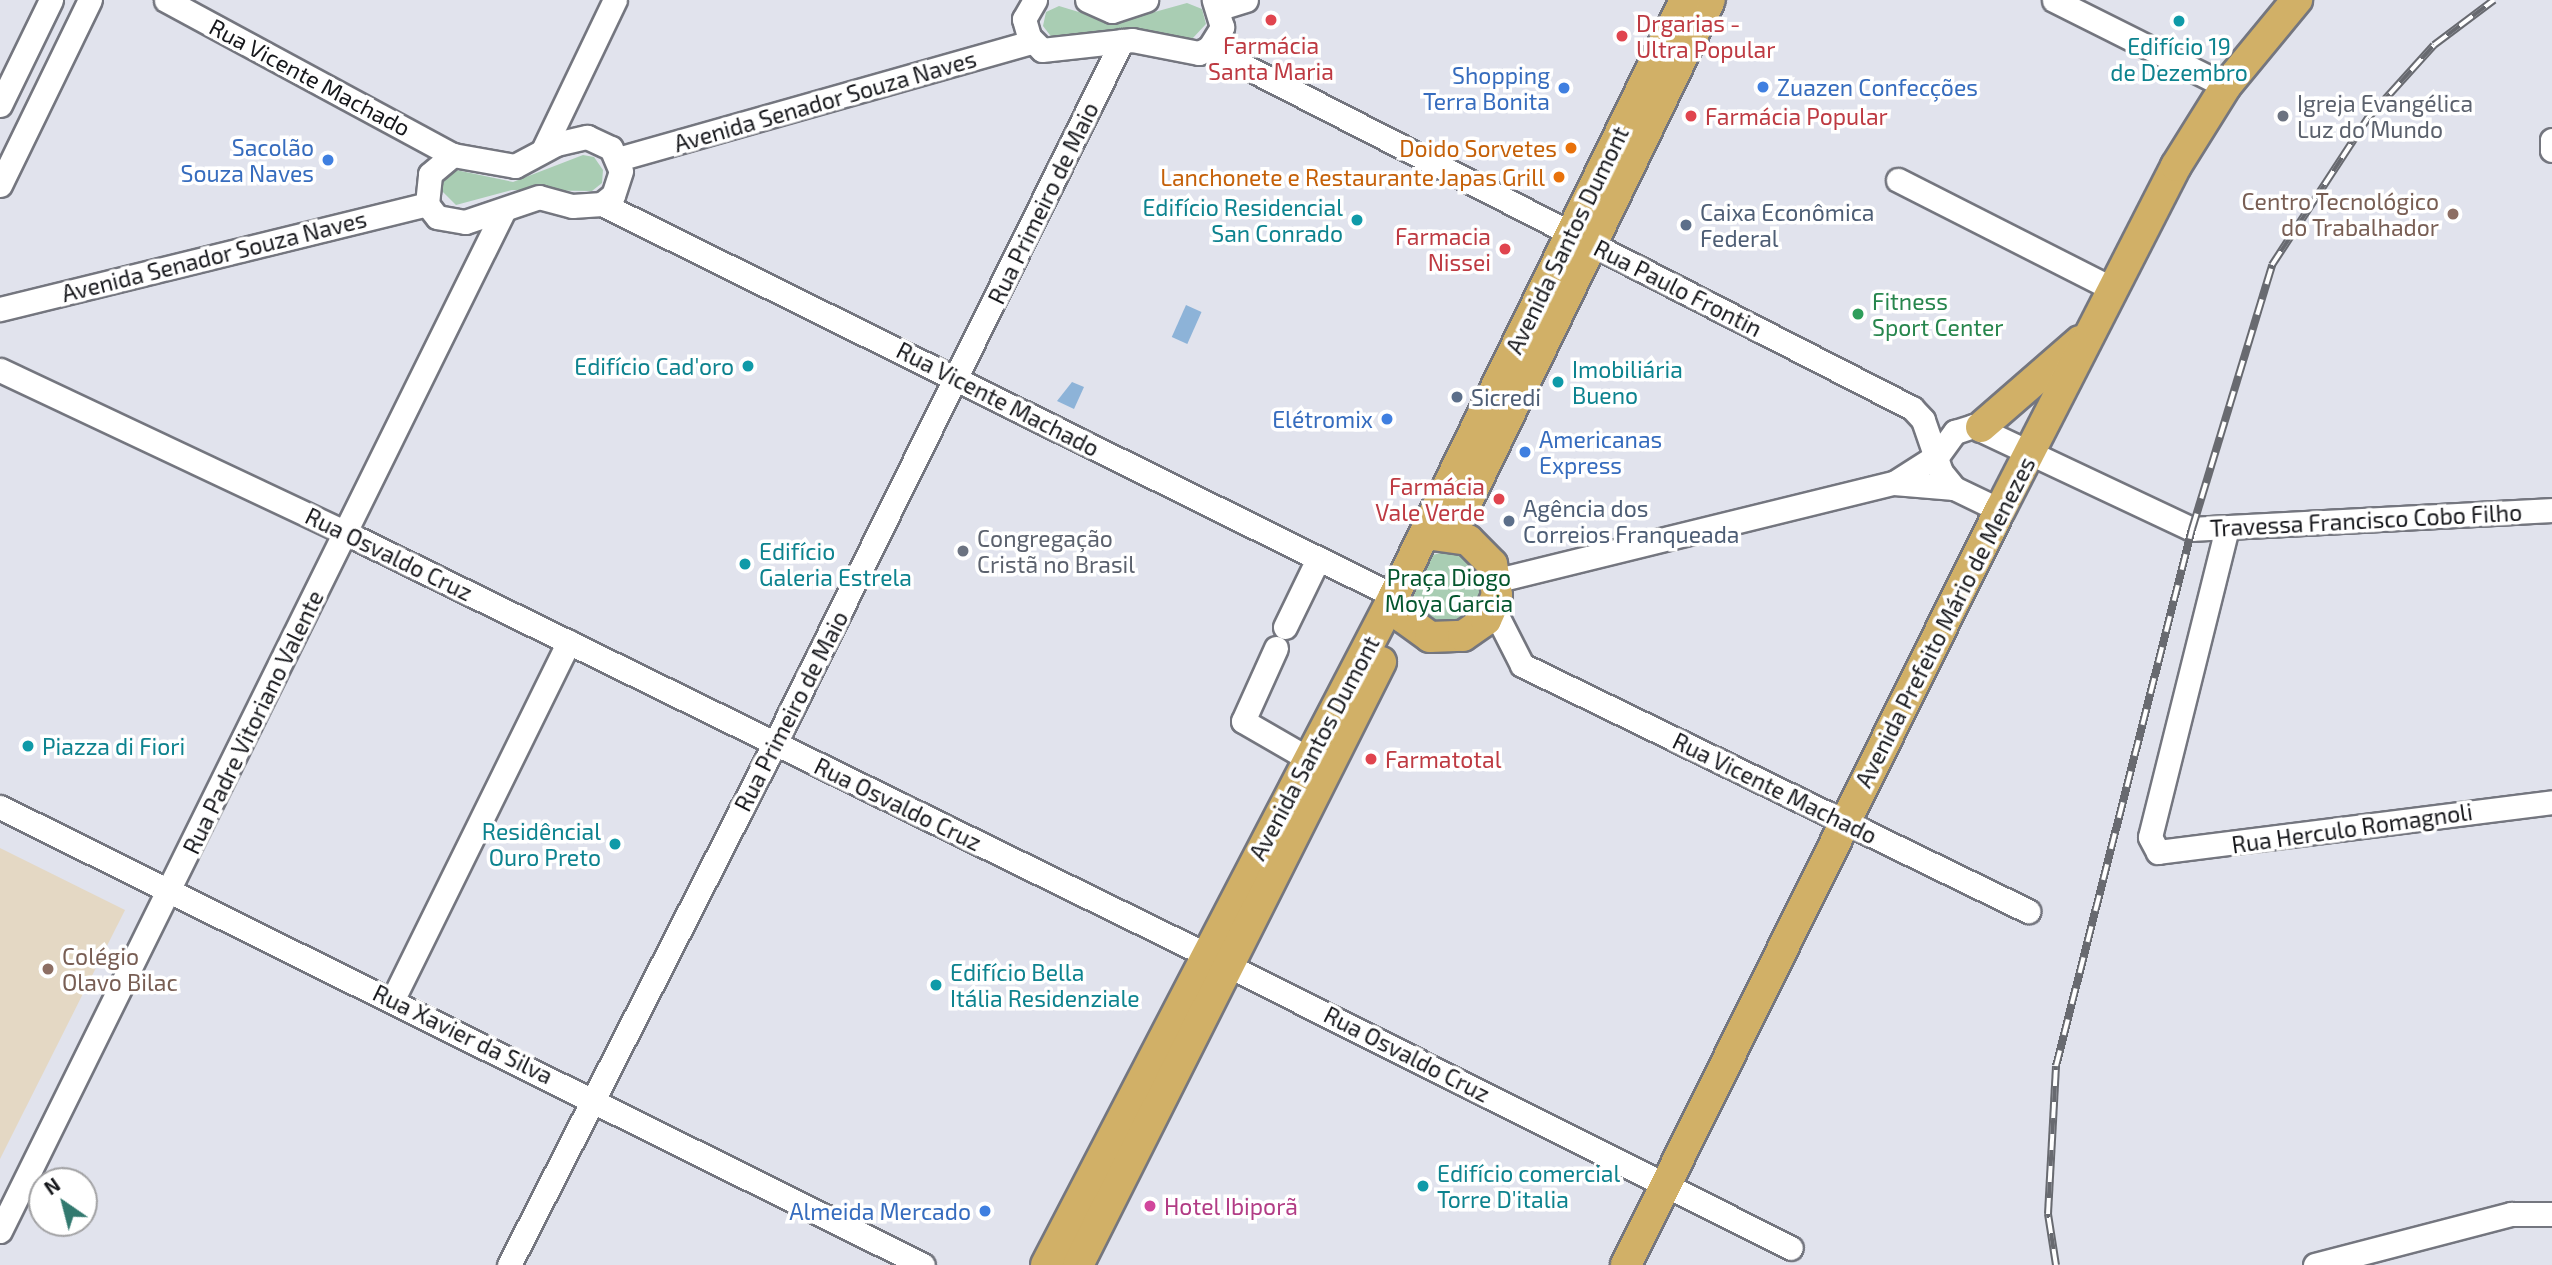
<!DOCTYPE html>
<html>
<head>
<meta charset="utf-8">
<style>
  body { margin:0 }
  #map { position:relative; width:2552px; height:1265px; overflow:hidden; background:#e1e3ed; font-family:"Exo 2",sans-serif }
  div>[style] { position:absolute }
  [style*='--x'] { left:calc(var(--x)*1px); top:calc(var(--y)*1px); width:calc(var(--w)*1px); rotate:calc(var(--a)*1deg) }
  .education>* { inset:0; background:#e4d8c4 }
  .green>* { inset:0; background:#a9cdb3 }
  .round { border-radius:50% }
  .water>* { inset:0; background:#8db3d8; transform-origin:0 0 }
  .roads { filter:drop-shadow(2px 0 #74767f) drop-shadow(-2px 0 #74767f) drop-shadow(0 2px #74767f) drop-shadow(0 -2px #74767f) }
  .minor>* { height:23px; margin:-11.5px; padding:0 11.5px; transform-origin:11.5px; border-radius:11.5px; background:#fff }
  .major>* { height:30px; margin:-15px; padding:0 15px; transform-origin:15px; border-radius:15px; background:#d1b067 }
  .rail>* { height:8px; margin-top:-4px; transform-origin:0; background:repeating-linear-gradient(90deg,#fff 0 16px,#686a70 0 32px); box-sizing:border-box; border-block:2px solid #686a70 }
  .dots>* { width:19px; height:19px; translate:-50% -50%; box-sizing:border-box; border:4px solid #fff; border-radius:50% }
  span { translate:-50% -50%; white-space:nowrap; text-align:center; line-height:1.15; -webkit-text-stroke:7px #fff; paint-order:stroke }
  .health-label { font-size:23px; color:#be3a42 }
  .left { translate:0 -50%; text-align:left }
  .right { translate:-100% -50%; text-align:right }
  .culture-label { font-size:23px; color:#0d838f }
  .shop-label { font-size:23px; color:#366cbe }
  .street-label { font-size:23px; color:#16171b }
  .worship-label { font-size:23px; color:#5b616d }
  .food-label { font-size:23px; color:#c56008 }
  .education-label { font-size:23px; color:#785e54 }
  .service-label { font-size:23px; color:#4e5e75 }
  .leisure-label { font-size:23px; color:#27864d }
  .park-label { font-size:23px; color:#05562e }
  .hotel-label { font-size:23px; color:#b23c85 }
  .north { position:absolute; left:28px; top:1167px; width:70px; height:70px; box-sizing:border-box; background:#fff; border:2px solid #a2a2a4; border-radius:50%; rotate:325deg; font-size:19px; font-weight:700; line-height:28px; text-align:center; color:#16171b }
  .north::after { content:''; display:block; margin:auto; width:24px; height:32px; background:#32796f; clip-path:polygon(50% 0,100% 100%,50% 72%,0 100%) }
</style>
</head>
<body>
<div id="map">
  <div class="education">
    <i style="clip-path:polygon(0 848px,125px 910px,0 1159px)"></i>
  </div>
  <div class="green">
    <i style="clip-path:polygon(1187px 3px,1202px 9px,1206px 24px,1192px 39px,1113px 31px,1053px 39px,1043px 26px,1046px 12px,1059px 6px,1115px 23px)"></i>
    <i style="clip-path:polygon(583px 155px,594px 157px,603px 170px,602px 183px,592px 191px,512px 190px,456px 205px,442px 191px,444px 178px,456px 170px,513px 182px)"></i>
    <i class="round" style="left:1411px;top:552px;width:74px;height:74px"></i>
  </div>
  <div class="water">
    <i style="left:1186px;top:305px;width:17px;height:35px;rotate:24deg"></i>
    <i style="clip-path:polygon(1072px 382px,1084px 387px,1074px 409px,1057px 401px)"></i>
  </div>
  <div class="roads">
    <div class="minor">
      <i style="--x:166;--y:0;--w:326;--a:28.4"></i>
      <i style="--x:1035;--y:0;--w:22;--a:120"></i>
      <i style="--x:1024;--y:19;--w:19;--a:74"></i>
      <i style="--x:1029;--y:37;--w:18;--a:45"></i>
      <i style="--x:1042;--y:50;--w:91;--a:-6.3"></i>
      <i style="--x:1132;--y:40;--w:68;--a:11"></i>
      <i style="--x:1199;--y:53;--w:11;--a:-27"></i>
      <i style="--x:1209;--y:48;--w:25;--a:-58"></i>
      <i style="--x:1222;--y:27;--w:28;--a:-107"></i>
      <i style="--x:1087;--y:0;--w:27;--a:24"></i>
      <i style="--x:1112;--y:11;--w:36;--a:-18"></i>
      <i style="--x:2054;--y:0;--w:192;--a:26.6"></i>
      <i style="--x:1220;--y:8;--w:27;--a:-17"></i>
      <i style="--x:1209;--y:48;--w:790;--a:27.12"></i>
      <i style="--x:1912;--y:408;--w:16;--a:47"></i>
      <i style="--x:1923;--y:420;--w:55;--a:70.9"></i>
      <i style="--x:1941;--y:472;--w:21;--a:51"></i>
      <i style="--x:0;--y:105;--w:117;--a:-64.1"></i>
      <i style="--x:587;--y:137;--w:26;--a:25"></i>
      <i style="--x:611;--y:148;--w:25;--a:67"></i>
      <i style="--x:621;--y:171;--w:25;--a:108"></i>
      <i style="--x:613;--y:195;--w:14;--a:141"></i>
      <i style="--x:602;--y:204;--w:30;--a:176"></i>
      <i style="--x:572;--y:206;--w:34;--a:-165"></i>
      <i style="--x:539;--y:197;--w:78;--a:161.3"></i>
      <i style="--x:465;--y:222;--w:28;--a:-170"></i>
      <i style="--x:437;--y:217;--w:16;--a:-128"></i>
      <i style="--x:427;--y:204;--w:30;--a:-84"></i>
      <i style="--x:430;--y:174;--w:30;--a:-40"></i>
      <i style="--x:453;--y:155;--w:63;--a:10.1"></i>
      <i style="--x:515;--y:166;--w:47;--a:-28.2"></i>
      <i style="--x:556;--y:144;--w:32;--a:-13"></i>
      <i style="--x:2552;--y:140;--w:10;--a:90"></i>
      <i style="--x:543;--y:150;--w:166;--a:-64.4"></i>
      <i style="--x:618;--y:159;--w:430;--a:-15.8"></i>
      <i style="--x:1898;--y:180;--w:241;--a:26.9"></i>
      <i style="--x:0;--y:185;--w:206;--a:-64.1"></i>
      <i style="--x:602;--y:204;--w:884;--a:26.33"></i>
      <i style="--x:0;--y:309;--w:440;--a:-13.8"></i>
      <i style="--x:0;--y:370;--w:382;--a:25.2"></i>
      <i style="--x:346;--y:533;--w:959;--a:26.11"></i>
      <i style="--x:1207;--y:955;--w:653;--a:26.64"></i>
      <i style="--x:1894;--y:483;--w:52;--a:-32.5"></i>
      <i style="--x:1938;--y:455;--w:29;--a:-54"></i>
      <i style="--x:1955;--y:432;--w:19;--a:-18"></i>
      <i style="--x:1973;--y:426;--w:242;--a:25.2"></i>
      <i style="--x:2192;--y:529;--w:361;--a:-3"></i>
      <i style="--x:2227;--y:528;--w:318;--a:104"></i>
      <i style="--x:2150;--y:837;--w:17;--a:62"></i>
      <i style="--x:2158;--y:852;--w:397;--a:-7.2"></i>
      <i style="--x:1498;--y:580;--w:408;--a:-13.8"></i>
      <i style="--x:1894;--y:483;--w:60;--a:4.8"></i>
      <i style="--x:1954;--y:488;--w:51;--a:25.6"></i>
      <i style="--x:1493;--y:608;--w:64;--a:63"></i>
      <i style="--x:1522;--y:665;--w:563;--a:25.93"></i>
      <i style="--x:1285;--y:627;--w:76;--a:-64.1"></i>
      <i style="--x:1276;--y:648;--w:80;--a:114.3"></i>
      <i style="--x:1243;--y:721;--w:74;--a:30"></i>
      <i style="--x:0;--y:807;--w:1030;--a:26.39"></i>
      <i style="--x:393;--y:999;--w:398;--a:-63.8"></i>
      <i style="--x:0;--y:1231;--w:1136;--a:-63.73"></i>
      <i style="--x:509;--y:1265;--w:586;--a:-63"></i>
      <i style="--x:775;--y:743;--w:783;--a:-63.7"></i>
      <i style="--x:2315;--y:1265;--w:203;--a:-14.6"></i>
      <i style="--x:2511;--y:1214;--w:41;--a:0"></i>
    </div>
    <div class="major">
      <i style="--x:1981;--y:427;--w:131;--a:-41"></i>
      <i style="--x:1451;--y:535;--w:594;--a:-64.17"></i>
      <i style="--x:1394;--y:596;--w:24;--a:66"></i>
      <i style="--x:1404;--y:618;--w:32;--a:36"></i>
      <i style="--x:1430;--y:637;--w:33;--a:-2"></i>
      <i style="--x:1463;--y:636;--w:28;--a:-35"></i>
      <i style="--x:1486;--y:620;--w:27;--a:-66"></i>
      <i style="--x:1497;--y:595;--w:31;--a:-99"></i>
      <i style="--x:1492;--y:564;--w:34;--a:-135"></i>
      <i style="--x:1468;--y:540;--w:34;--a:-172"></i>
      <i style="--x:1046;--y:1265;--w:754;--a:-62.52"></i>
      <i style="--x:1394;--y:596;--w:663;--a:-63.98"></i>
      <i style="--x:1078;--y:1265;--w:675;--a:-63.32"></i>
      <i style="--x:1626;--y:1265;--w:843;--a:-63.65"></i>
      <i style="--x:2000;--y:510;--w:386;--a:-62.9"></i>
      <i style="--x:2176;--y:166;--w:94;--a:-58"></i>
      <i style="--x:2226;--y:86;--w:112;--a:-50.5"></i>
    </div>
  </div>
  <div class="rail">
    <i style="--x:2056;--y:1265;--w:52;--a:-98.9"></i>
    <i style="--x:2048;--y:1214;--w:148;--a:-86.9"></i>
    <i style="--x:2056;--y:1066;--w:554;--a:-75.79"></i>
    <i style="--x:2192;--y:529;--w:276;--a:-73.1"></i>
    <i style="--x:2272;--y:265;--w:176;--a:-56.9"></i>
    <i style="--x:2368;--y:118;--w:98;--a:-47.9"></i>
    <i style="--x:2434;--y:45;--w:75;--a:-36.9"></i>
  </div>
  <div class="dots">
    <i style="left:1271px;top:20px;background:#e0444e"></i>
    <i style="left:2179px;top:21px;background:#0f9aa8"></i>
    <i style="left:1622px;top:36px;background:#e0444e"></i>
    <i style="left:1763px;top:87px;background:#3f7fe0"></i>
    <i style="left:1564px;top:88px;background:#3f7fe0"></i>
    <i style="left:1691px;top:116px;background:#e0444e"></i>
    <i style="left:2283px;top:116px;background:#6b7280"></i>
    <i style="left:1571px;top:148px;background:#e8710a"></i>
    <i style="left:328px;top:160px;background:#3f7fe0"></i>
    <i style="left:1559px;top:177px;background:#e8710a"></i>
    <i style="left:2453px;top:214px;background:#8d6e63"></i>
    <i style="left:1357px;top:220px;background:#0f9aa8"></i>
    <i style="left:1686px;top:225px;background:#5c6f8a"></i>
    <i style="left:1505px;top:249px;background:#e0444e"></i>
    <i style="left:1858px;top:314px;background:#2e9e5b"></i>
    <i style="left:748px;top:366px;background:#0f9aa8"></i>
    <i style="left:1558px;top:382px;background:#0f9aa8"></i>
    <i style="left:1457px;top:397px;background:#5c6f8a"></i>
    <i style="left:1387px;top:419px;background:#3f7fe0"></i>
    <i style="left:1525px;top:452px;background:#3f7fe0"></i>
    <i style="left:1499px;top:499px;background:#e0444e"></i>
    <i style="left:1509px;top:521px;background:#5c6f8a"></i>
    <i style="left:963px;top:551px;background:#6b7280"></i>
    <i style="left:745px;top:564px;background:#0f9aa8"></i>
    <i style="left:28px;top:746px;background:#0f9aa8"></i>
    <i style="left:1371px;top:759px;background:#e0444e"></i>
    <i style="left:615px;top:844px;background:#0f9aa8"></i>
    <i style="left:48px;top:969px;background:#8d6e63"></i>
    <i style="left:936px;top:985px;background:#0f9aa8"></i>
    <i style="left:1423px;top:1186px;background:#0f9aa8"></i>
    <i style="left:1150px;top:1206px;background:#d1479c"></i>
    <i style="left:985px;top:1211px;background:#3f7fe0"></i>
  </div>
  <div class="health-label">
    <span class="left" style="left:1636px;top:36px">Drgarias -<br>Ultra Popular</span>
    <span style="left:1271px;top:58px">Farmácia<br>Santa Maria</span>
    <span class="left" style="left:1705px;top:116px">Farmácia Popular</span>
    <span class="right" style="left:1491px;top:249px">Farmacia<br>Nissei</span>
    <span class="right" style="left:1485px;top:499px">Farmácia<br>Vale Verde</span>
    <span class="left" style="left:1385px;top:759px">Farmatotal</span>
  </div>
  <div class="culture-label">
    <span style="left:2179px;top:59px">Edifício 19<br>de Dezembro</span>
    <span class="right" style="left:1343px;top:220px">Edifício Residencial<br>San Conrado</span>
    <span class="right" style="left:734px;top:366px">Edifício Cad'oro</span>
    <span class="left" style="left:1572px;top:382px">Imobiliária<br>Bueno</span>
    <span class="left" style="left:759px;top:564px">Edifício<br>Galeria Estrela</span>
    <span class="left" style="left:42px;top:746px">Piazza di Fiori</span>
    <span class="right" style="left:601px;top:844px">Residêncial<br>Ouro Preto</span>
    <span class="left" style="left:950px;top:985px">Edifício Bella<br>Itália Residenziale</span>
    <span class="left" style="left:1437px;top:1186px">Edifício comercial<br>Torre D'italia</span>
  </div>
  <div class="shop-label">
    <span class="right" style="left:1550px;top:88px">Shopping<br>Terra Bonita</span>
    <span class="left" style="left:1777px;top:87px">Zuazen Confecções</span>
    <span class="right" style="left:314px;top:160px">Sacolão<br>Souza Naves</span>
    <span class="right" style="left:1373px;top:419px">Elétromix</span>
    <span class="left" style="left:1539px;top:452px">Americanas<br>Express</span>
    <span class="right" style="left:971px;top:1211px">Almeida Mercado</span>
  </div>
  <div class="street-label">
    <span style="left:310px;top:77px;rotate:28deg">Rua Vicente Machado</span>
    <span style="left:825px;top:101px;rotate:-16deg">Avenida Senador Souza Naves</span>
    <span style="left:1043px;top:203px;rotate:-64deg">Rua Primeiro de Maio</span>
    <span style="left:1567px;top:240px;rotate:-64deg">Avenida Santos Dumont</span>
    <span style="left:214px;top:256px;rotate:-14deg">Avenida Senador Souza Naves</span>
    <span style="left:1678px;top:288px;rotate:27deg">Rua Paulo Frontin</span>
    <span style="left:998px;top:399px;rotate:27deg">Rua Vicente Machado</span>
    <span style="left:2366px;top:520px;rotate:-3deg">Travessa Francisco Cobo Filho</span>
    <span style="left:389px;top:554px;rotate:26deg">Rua Osvaldo Cruz</span>
    <span style="left:1945px;top:622px;rotate:-63deg">Avenida Prefeito Mário de Menezes</span>
    <span style="left:791px;top:711px;rotate:-63deg">Rua Primeiro de Maio</span>
    <span style="left:253px;top:722px;rotate:-64deg">Rua Padre Vitoriano Valente</span>
    <span style="left:1314px;top:748px;rotate:-62deg">Avenida Santos Dumont</span>
    <span style="left:1775px;top:788px;rotate:26deg">Rua Vicente Machado</span>
    <span style="left:898px;top:804px;rotate:26deg">Rua Osvaldo Cruz</span>
    <span style="left:2352px;top:828px;rotate:-8deg">Rua Herculo Romagnoli</span>
    <span style="left:463px;top:1034px;rotate:26deg">Rua Xavier da Silva</span>
    <span style="left:1407px;top:1054px;rotate:27deg">Rua Osvaldo Cruz</span>
  </div>
  <div class="worship-label">
    <span class="left" style="left:2297px;top:116px">Igreja Evangélica<br>Luz do Mundo</span>
    <span class="left" style="left:977px;top:551px">Congregação<br>Cristã no Brasil</span>
  </div>
  <div class="food-label">
    <span class="right" style="left:1557px;top:148px">Doido Sorvetes</span>
    <span class="right" style="left:1545px;top:177px">Lanchonete e Restaurante Japas Grill</span>
  </div>
  <div class="education-label">
    <span class="right" style="left:2439px;top:214px">Centro Tecnológico<br>do Trabalhador</span>
    <span class="left" style="left:62px;top:969px">Colégio<br>Olavo Bilac</span>
  </div>
  <div class="service-label">
    <span class="left" style="left:1700px;top:225px">Caixa Econômica<br>Federal</span>
    <span class="left" style="left:1471px;top:397px">Sicredi</span>
    <span class="left" style="left:1523px;top:521px">Agência dos<br>Correios Franqueada</span>
  </div>
  <div class="leisure-label">
    <span class="left" style="left:1872px;top:314px">Fitness<br>Sport Center</span>
  </div>
  <div class="park-label">
    <span style="left:1449px;top:590px">Praça Diogo<br>Moya Garcia</span>
  </div>
  <div class="hotel-label">
    <span class="left" style="left:1164px;top:1206px">Hotel Ibiporã</span>
  </div>
  <div class="north">N</div>
</div>
</body>
</html>
